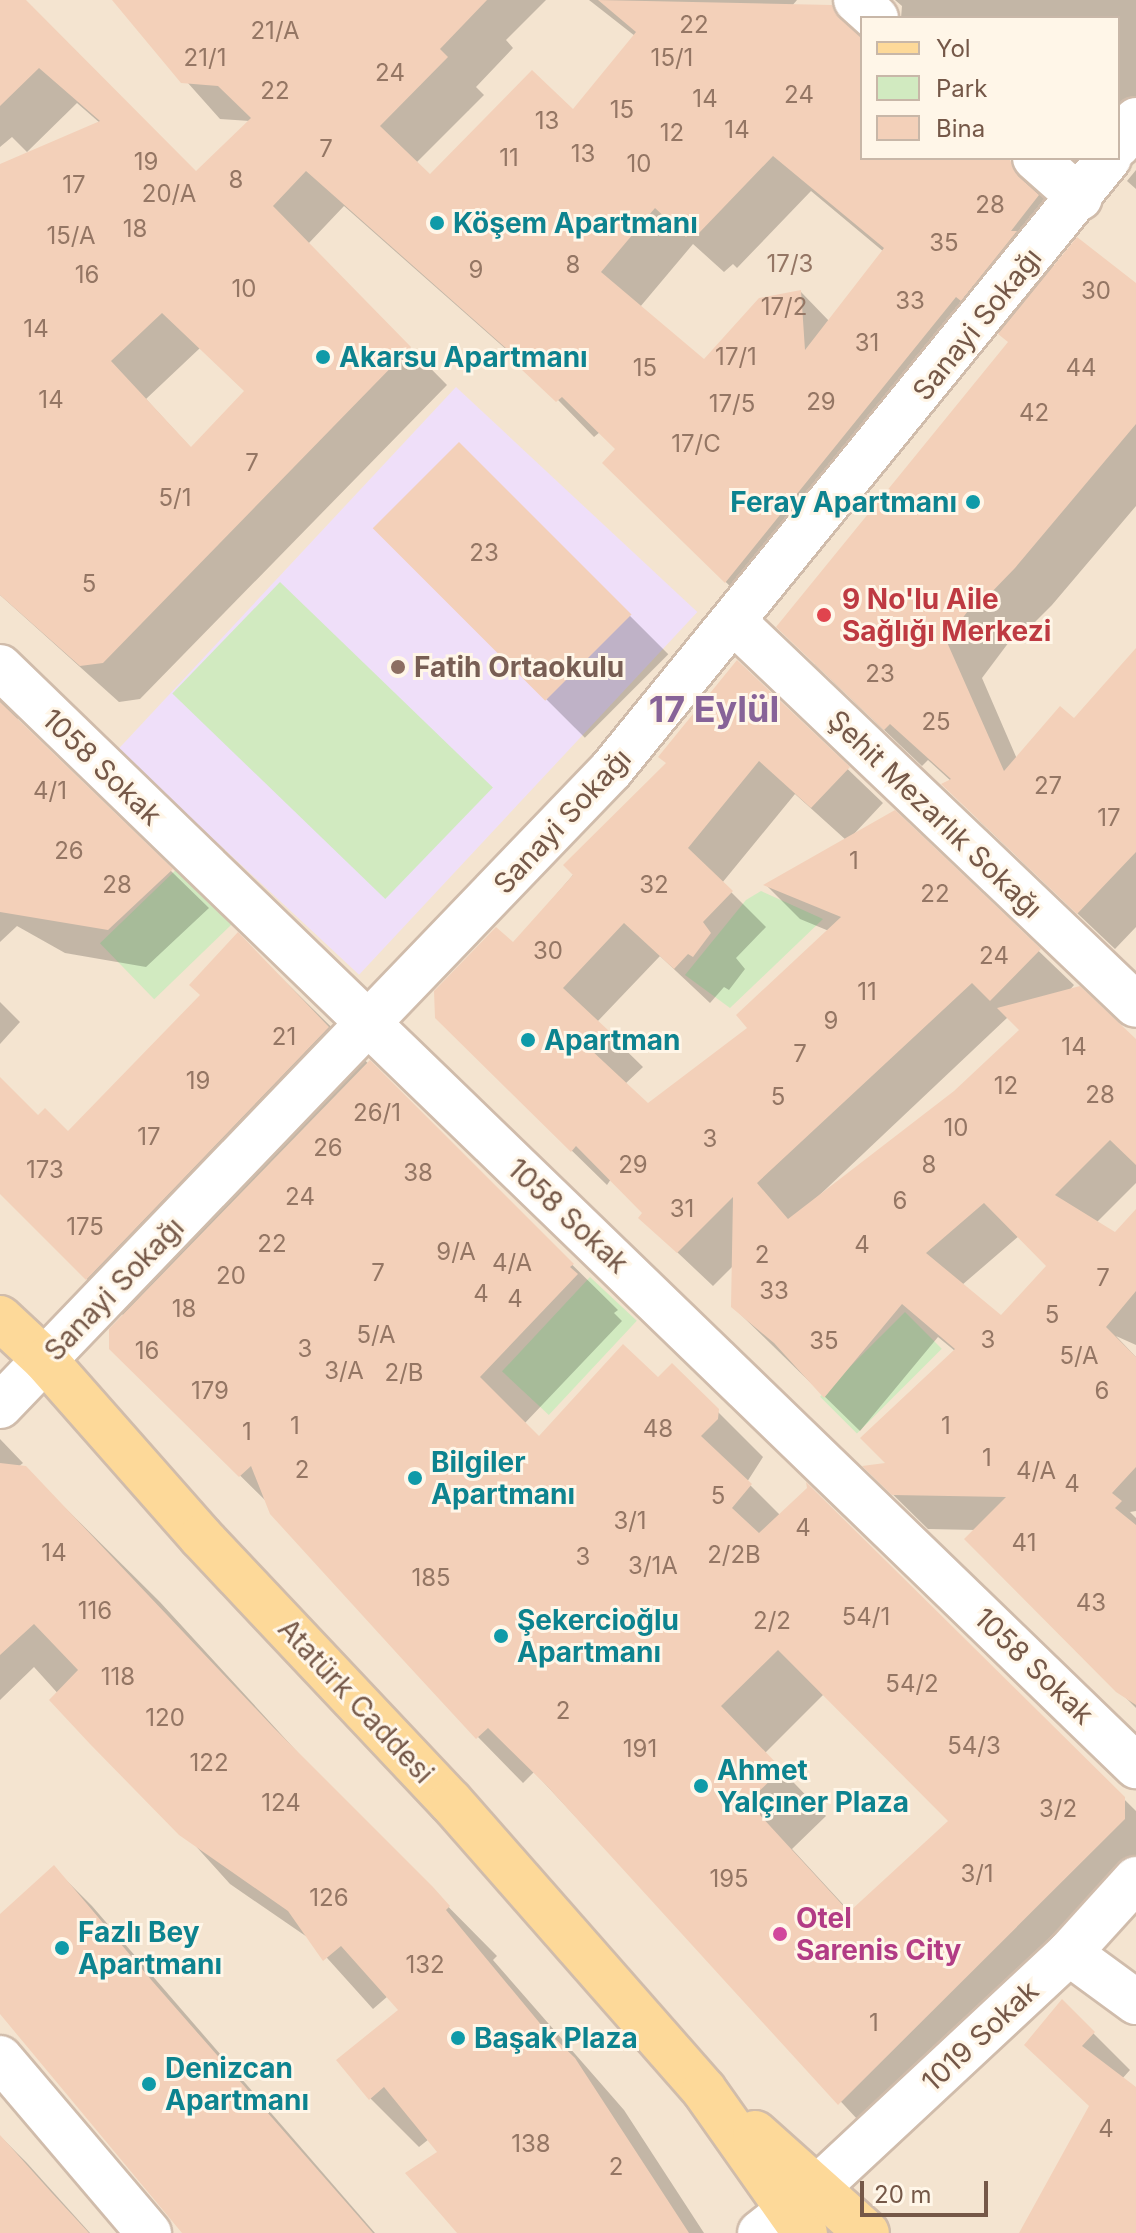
<!DOCTYPE html>
<html>
<head>
<meta charset="utf-8">
<style>
  body { margin:0 }
  #map { position:relative; width:1136px; height:2233px; overflow:hidden; background:#fdf2e2; font-family:Inter,sans-serif }
  div>[style] { position:absolute }
  [style*='--x'] { left:calc(var(--x)*1px); top:calc(var(--y)*1px); width:calc(var(--w)*1px); rotate:calc(var(--a)*1deg) }
  .residential>* { inset:0; background:#f4e4d0 }
  .education>* { inset:0; background:#efdff9; transform-origin:0 0 }
  .green>* { inset:0; background:#d1eac0; transform-origin:0 0 }
  .shadow>* { inset:0; background:#0003; transform-origin:0 0 }
  .building>* { inset:0; background:#f3d0b9; transform-origin:0 0 }
  .roads { filter:drop-shadow(2px 0 #d0bcab) drop-shadow(-2px 0 #d0bcab) drop-shadow(0 2px #d0bcab) drop-shadow(0 -2px #d0bcab) }
  .street>* { height:44px; margin:-22px; padding:0 22px; transform-origin:22px; border-radius:22px; background:#fff }
  .secondary>* { height:44px; margin:-22px; padding:0 22px; transform-origin:22px; border-radius:22px; background:#fff }
  .primary>* { height:44px; margin:-22px; padding:0 22px; transform-origin:22px; border-radius:22px; background:#fdd999 }
  .dots>* { width:22px; height:22px; translate:-50% -50%; box-sizing:border-box; border:4px solid #fff6e8; border-radius:50% }
  span { translate:-50% -50%; white-space:nowrap; text-align:center; line-height:1.15; -webkit-text-stroke:6px #fff6e8; paint-order:stroke }
  .number-label { font-size:24px; color:#947664 }
  .number-label span { -webkit-text-stroke-width:0 }
  .culture-label { font-size:28px; color:#0d838f; font-weight:700 }
  .left { translate:0 -50%; text-align:left }
  .right { translate:-100% -50%; text-align:right }
  .street-label { font-size:28px; color:#755848 }
  .health-label { font-size:28px; color:#be3a42; font-weight:700 }
  .education-label { font-size:28px; color:#785e54; font-weight:700 }
  .hotel-label { font-size:28px; color:#b23c85; font-weight:700 }
  .district-label { font-size:36px; color:#876398; font-weight:700 }
  .legend { position:absolute; left:860px; top:16px; width:260px; height:144px; box-sizing:border-box; background:#fff6e8; border:2px solid #c8b7a8; margin:0; padding:10px 14px; list-style:none; font-size:24px; color:#755848 }
  .legend li { display:flex; align-items:center; gap:16px; height:40px }
  .legend b { width:40px; border:2px solid #c8b7a8 }
  .scale { position:absolute; left:860px; top:2181px; width:128px; height:36px; box-sizing:border-box; border:4px solid #755848; border-top:0; padding-left:10px; font-size:24px; line-height:28px; white-space:nowrap; color:#755848; -webkit-text-stroke:6px #fff6e8; paint-order:stroke }
</style>
</head>
<body>
<div id="map">
  <div class="residential">
    <i style="clip-path:polygon(evenodd,0 0,1136px 0,1136px 2233px,0 2233px,0 0,862px 18px,1118px 18px,1118px 158px,862px 158px,862px 18px)"></i>
  </div>
  <div class="education">
    <i style="left:456px;top:387px;width:330px;height:496px;rotate:43deg"></i>
  </div>
  <div class="green">
    <i style="left:280px;top:582px;width:296px;height:155px;rotate:44deg"></i>
    <i style="left:182px;top:864px;width:78px;height:114px;rotate:46deg"></i>
    <i style="clip-path:polygon(761px 891px,823px 919px,730px 1008px,685px 975px,746px 900px)"></i>
    <i style="left:590px;top:1277px;width:64px;height:129px;rotate:43deg"></i>
    <i style="left:905px;top:1312px;width:52px;height:120px;rotate:45deg"></i>
  </div>
  <div class="shadow">
    <i style="clip-path:polygon(evenodd,0 0,24px 0,196px 174px,250px 121px,220px 119px,114px 0,546px 0,506px 40px,513px 48px,476px 87px,484px 95px,416px 163px,430px 177px,573px 112px,635px 36px,589px 0,797px 0,791px 7px,831px 7px,862px 38px,862px 158px,1005px 158px,1047px 199px,1049px 266px,1136px 291px,1136px 506px,1052px 605px,1023px 634px,1018px 630px,982px 678px,1017px 759px,1074px 721px,1136px 651px,1136px 927px,1115px 949px,980px 821px,951px 781px,928px 760px,922px 766px,815px 664px,1011px 343px,1001px 333px,994px 332px,763px 618px,641px 500px,618px 449px,600px 432px,594px 437px,526px 367px,344px 206px,308px 244px,447px 385px,140px 699px,119px 702px,0 595px,0 190px,100px 123px,77px 103px,27px 152px,12px 137px,0 147px,0 0,811px 191px,884px 252px,830px 322px,801px 292px,704px 362px,640px 307px,693px 244px,724px 272px,733px 264px,737px 268px,811px 191px,0 0,200px 348px,246px 392px,192px 449px,146px 399px,200px 348px)"></i>
    <i style="clip-path:polygon(895px 0,1136px 0,1136px 141px,1118px 158px,1118px 18px,901px 18px,902px 6px)"></i>
    <i style="clip-path:polygon(1136px 170px,1136px 189px,1127px 181px)"></i>
    <i style="left:459px;top:445px;width:296px;height:118px;rotate:45deg"></i>
    <i style="clip-path:polygon(evenodd,737px 663px,883px 803px,852px 836px,895px 813px,1074px 985px,1068px 992px,1136px 1042px,1136px 1183px,1096px 1223px,1115px 1234px,1136px 1212px,1136px 1345px,1116px 1336px,1136px 1357px,1136px 1511px,1130px 1512px,1136px 1518px,1136px 1708px,967px 1539px,976px 1530px,928px 1529px,866px 1468px,889px 1464px,955px 1351px,938px 1337px,860px 1431px,733px 1307px,734px 1265px,713px 1286px,641px 1218px,645px 1213px,611px 1179px,607px 1185px,472px 1053px,513px 945px,668px 764px,737px 663px,795px 794px,846px 840px,766px 885px,800px 919px,829px 931px,750px 1028px,648px 1106px,625px 1084px,643px 1067px,597px 1022px,660px 956px,710px 1003px,724px 987px,729px 990px,745px 969px,736px 958px,766px 927px,722px 883px,795px 794px,737px 663px,1008px 1017px,1022px 1030px,955px 1093px,810px 1204px,1008px 1017px,737px 663px,1019px 1236px,1049px 1266px,1001px 1318px,962px 1285px,1019px 1236px)"></i>
    <i style="clip-path:polygon(0 690px,13px 703px,19px 723px,209px 908px,146px 967px,65px 953px,17px 926px,0 942px)"></i>
    <i style="clip-path:polygon(evenodd,238px 935px,618px 1310px,614px 1313px,622px 1321px,524px 1424px,539px 1439px,658px 1380px,672px 1366px,763px 1457px,747px 1482px,781px 1516px,809px 1487px,1136px 1811px,1136px 1899px,885px 2149px,534px 1772px,523px 1783px,478px 1737px,269px 1504px,111px 1348px,124px 1316px,0 1193px,0 1080px,38px 1118px,68px 1134px,202px 996px,238px 935px,824px 1694px,950px 1821px,851px 1913px,792px 1849px,826px 1816px,765px 1753px,824px 1694px)"></i>
    <i style="clip-path:polygon(0 1002px,20px 1022px,0 1044px)"></i>
    <i style="clip-path:polygon(0 1439px,23px 1463px,18px 1467px,25px 1468px,160px 1602px,323px 1780px,497px 1956px,493px 1960px,624px 2110px,704px 2233px,459px 2233px,440px 2152px,429px 2139px,419px 2147px,370px 2098px,401px 2010px,388px 1996px,373px 2009px,310px 1939px,230px 1884px,34px 1667px,0 1700px)"></i>
    <i style="clip-path:polygon(54px 1868px,92px 1906px,375px 2233px,186px 2233px,0 2009px,0 1917px)"></i>
    <i style="clip-path:polygon(1062px 2002px,1130px 2070px,1121px 2080px,1136px 2092px,1136px 2233px,1023px 2233px,1091px 2107px)"></i>
    <i style="clip-path:polygon(0 2136px,27px 2163px,90px 2233px,0 2233px)"></i>
  </div>
  <div class="building">
    <i style="clip-path:polygon(evenodd,0 0,26px 0,196px 171px,251px 118px,218px 86px,181px 83px,112px 0,487px 0,440px 49px,448px 57px,380px 126px,430px 174px,532px 70px,573px 109px,636px 32px,598px 0,832px 5px,862px 38px,862px 158px,1009px 158px,1018px 176px,1039px 195px,1011px 231px,1017px 231px,961px 301px,956px 297px,725px 583px,602px 463px,615px 449px,562px 397px,556px 402px,521px 369px,525px 365px,306px 171px,273px 206px,411px 347px,103px 663px,80px 666px,0 595px,0 164px,100px 121px,39px 68px,0 106px,0 0,773px 156px,884px 248px,805px 350px,801px 290px,759px 298px,704px 359px,601px 272px,655px 208px,686px 237px,696px 228px,699px 233px,773px 156px,0 0,162px 313px,244px 391px,191px 447px,111px 361px,162px 313px)"></i>
    <i style="clip-path:polygon(1077px 237px,1136px 283px,1136px 424px,1015px 568px,985px 599px,980px 595px,946px 640px,1004px 771px,1060px 706px,1074px 718px,1136px 648px,1136px 852px,1077px 914px,941px 784px,951px 779px,890px 724px,884px 730px,776px 627px,1008px 342px,998px 334px)"></i>
    <i style="left:459px;top:442px;width:244px;height:122px;rotate:45deg"></i>
    <i style="clip-path:polygon(evenodd,737px 660px,850px 767px,811px 808px,759px 761px,688px 848px,733px 891px,703px 922px,711px 933px,693px 957px,688px 954px,674px 969px,624px 923px,563px 988px,609px 1031px,590px 1049px,648px 1103px,747px 1028px,736px 1015px,841px 917px,763px 885px,895px 810px,1041px 949px,990px 1001px,972px 983px,757px 1183px,788px 1219px,954px 1091px,1019px 1030px,997px 1008px,1080px 986px,1136px 1039px,1136px 1165px,1110px 1140px,1055px 1195px,1115px 1232px,1136px 1209px,1136px 1291px,1106px 1327px,1136px 1357px,1136px 1467px,1112px 1493px,1122px 1501px,1115px 1508px,1136px 1525px,1136px 1705px,1116px 1692px,964px 1539px,1006px 1497px,892px 1495px,862px 1466px,885px 1463px,860px 1438px,955px 1349px,902px 1304px,824px 1398px,774px 1343px,731px 1307px,733px 1197px,677px 1253px,638px 1218px,642px 1213px,576px 1146px,571px 1152px,435px 1018px,434px 991px,496px 927px,513px 942px,573px 875px,563px 865px,666px 763px,658px 757px,737px 660px,984px 1203px,1046px 1266px,1001px 1315px,926px 1253px,984px 1203px)"></i>
    <i style="clip-path:polygon(0 702px,173px 869px,108px 930px,0 912px)"></i>
    <i style="clip-path:polygon(238px 932px,329px 1027px,86px 1280px,0 1194px,0 1077px,38px 1115px,45px 1108px,68px 1131px,200px 995px,189px 985px)"></i>
    <i style="clip-path:polygon(evenodd,370px 1060px,574px 1264px,570px 1267px,578px 1274px,480px 1377px,539px 1436px,623px 1344px,658px 1377px,672px 1363px,719px 1409px,718px 1419px,701px 1436px,752px 1484px,732px 1508px,759px 1533px,807px 1488px,806px 1482px,1125px 1797px,1125px 1819px,838px 2105px,547px 1786px,488px 1728px,476px 1739px,404px 1661px,270px 1514px,251px 1466px,239px 1477px,109px 1349px,109px 1329px,370px 1060px,778px 1650px,948px 1821px,849px 1912px,748px 1802px,782px 1769px,721px 1706px,778px 1650px)"></i>
    <i style="clip-path:polygon(0 1463px,26px 1466px,274px 1728px,433px 1887px,450px 1906px,446px 1910px,543px 2027px,575px 2058px,689px 2233px,457px 2233px,405px 2173px,437px 2152px,384px 2087px,369px 2100px,336px 2060px,398px 2010px,341px 1946px,323px 1961px,288px 1911px,179px 1835px,90px 1744px,49px 1700px,78px 1670px,34px 1624px,0 1655px)"></i>
    <i style="clip-path:polygon(54px 1865px,153px 1982px,373px 2233px,182px 2233px,0 2014px,0 1914px)"></i>
    <i style="clip-path:polygon(1062px 1999px,1095px 2032px,1082px 2046px,1136px 2087px,1136px 2233px,1019px 2233px,1089px 2106px,1024px 2045px)"></i>
    <i style="clip-path:polygon(0 2135px,52px 2193px,89px 2233px,0 2233px)"></i>
  </div>
  <div class="roads">
    <div class="street">
      <i style="--x:856;--y:0;--w:27;--a:42"></i>
      <i style="--x:1118;--y:145;--w:31;--a:-54"></i>
      <i style="--x:1035;--y:158;--w:60;--a:41.6"></i>
      <i style="--x:734;--y:622;--w:555;--a:43.61"></i>
      <i style="--x:0;--y:667;--w:1581;--a:44.05"></i>
      <i style="--x:0;--y:1406;--w:882;--a:-46.15"></i>
      <i style="--x:611;--y:770;--w:789;--a:-50.86"></i>
      <i style="--x:1069;--y:1953;--w:83;--a:36.2"></i>
      <i style="--x:0;--y:2058;--w:230;--a:49.6"></i>
      <i style="--x:818;--y:2187;--w:343;--a:-43"></i>
      <i style="--x:1069;--y:1953;--w:100;--a:-47.8"></i>
    </div>
    <div class="secondary">
      <i style="--x:760;--y:2233;--w:74;--a:-38.4"></i>
    </div>
    <div class="primary">
      <i style="--x:0;--y:1318;--w:62;--a:43"></i>
      <i style="--x:45;--y:1360;--w:236;--a:48.6"></i>
      <i style="--x:201;--y:1537;--w:364;--a:46.7"></i>
      <i style="--x:451;--y:1802;--w:383;--a:48.7"></i>
      <i style="--x:704;--y:2090;--w:175;--a:54.8"></i>
      <i style="--x:755;--y:2133;--w:150;--a:41.8"></i>
    </div>
  </div>
  <div class="dots">
    <i style="left:437px;top:223px;background:#0f9aa8"></i>
    <i style="left:323px;top:357px;background:#0f9aa8"></i>
    <i style="left:973px;top:502px;background:#0f9aa8"></i>
    <i style="left:824px;top:615px;background:#e0444e"></i>
    <i style="left:398px;top:667px;background:#8d6e63"></i>
    <i style="left:528px;top:1040px;background:#0f9aa8"></i>
    <i style="left:415px;top:1478px;background:#0f9aa8"></i>
    <i style="left:501px;top:1636px;background:#0f9aa8"></i>
    <i style="left:701px;top:1786px;background:#0f9aa8"></i>
    <i style="left:780px;top:1934px;background:#d1479c"></i>
    <i style="left:62px;top:1948px;background:#0f9aa8"></i>
    <i style="left:458px;top:2038px;background:#0f9aa8"></i>
    <i style="left:149px;top:2084px;background:#0f9aa8"></i>
  </div>
  <div class="number-label">
    <span style="left:694px;top:25px">22</span>
    <span style="left:275px;top:31px">21/A</span>
    <span style="left:205px;top:58px">21/1</span>
    <span style="left:672px;top:58px">15/1</span>
    <span style="left:390px;top:73px">24</span>
    <span style="left:275px;top:91px">22</span>
    <span style="left:799px;top:95px">24</span>
    <span style="left:705px;top:99px">14</span>
    <span style="left:622px;top:110px">15</span>
    <span style="left:547px;top:121px">13</span>
    <span style="left:737px;top:130px">14</span>
    <span style="left:672px;top:133px">12</span>
    <span style="left:326px;top:149px">7</span>
    <span style="left:583px;top:154px">13</span>
    <span style="left:509px;top:158px">11</span>
    <span style="left:146px;top:162px">19</span>
    <span style="left:639px;top:164px">10</span>
    <span style="left:236px;top:180px">8</span>
    <span style="left:74px;top:185px">17</span>
    <span style="left:169px;top:194px">20/A</span>
    <span style="left:990px;top:205px">28</span>
    <span style="left:135px;top:229px">18</span>
    <span style="left:71px;top:236px">15/A</span>
    <span style="left:944px;top:243px">35</span>
    <span style="left:790px;top:264px">17/3</span>
    <span style="left:573px;top:265px">8</span>
    <span style="left:476px;top:270px">9</span>
    <span style="left:87px;top:275px">16</span>
    <span style="left:244px;top:289px">10</span>
    <span style="left:1096px;top:291px">30</span>
    <span style="left:910px;top:301px">33</span>
    <span style="left:784px;top:307px">17/2</span>
    <span style="left:36px;top:329px">14</span>
    <span style="left:867px;top:343px">31</span>
    <span style="left:736px;top:357px">17/1</span>
    <span style="left:645px;top:368px">15</span>
    <span style="left:1081px;top:368px">44</span>
    <span style="left:51px;top:400px">14</span>
    <span style="left:821px;top:402px">29</span>
    <span style="left:732px;top:404px">17/5</span>
    <span style="left:1034px;top:413px">42</span>
    <span style="left:696px;top:444px">17/C</span>
    <span style="left:252px;top:463px">7</span>
    <span style="left:175px;top:498px">5/1</span>
    <span style="left:484px;top:553px">23</span>
    <span style="left:89px;top:584px">5</span>
    <span style="left:880px;top:674px">23</span>
    <span style="left:936px;top:722px">25</span>
    <span style="left:1048px;top:786px">27</span>
    <span style="left:50px;top:791px">4/1</span>
    <span style="left:1109px;top:818px">17</span>
    <span style="left:69px;top:851px">26</span>
    <span style="left:854px;top:861px">1</span>
    <span style="left:117px;top:885px">28</span>
    <span style="left:654px;top:885px">32</span>
    <span style="left:935px;top:894px">22</span>
    <span style="left:548px;top:951px">30</span>
    <span style="left:994px;top:956px">24</span>
    <span style="left:867px;top:992px">11</span>
    <span style="left:831px;top:1021px">9</span>
    <span style="left:284px;top:1037px">21</span>
    <span style="left:1074px;top:1047px">14</span>
    <span style="left:800px;top:1054px">7</span>
    <span style="left:198px;top:1081px">19</span>
    <span style="left:1006px;top:1086px">12</span>
    <span style="left:1100px;top:1095px">28</span>
    <span style="left:778px;top:1097px">5</span>
    <span style="left:377px;top:1113px">26/1</span>
    <span style="left:956px;top:1128px">10</span>
    <span style="left:149px;top:1137px">17</span>
    <span style="left:710px;top:1139px">3</span>
    <span style="left:328px;top:1148px">26</span>
    <span style="left:633px;top:1165px">29</span>
    <span style="left:929px;top:1165px">8</span>
    <span style="left:45px;top:1170px">173</span>
    <span style="left:418px;top:1173px">38</span>
    <span style="left:300px;top:1197px">24</span>
    <span style="left:900px;top:1201px">6</span>
    <span style="left:682px;top:1209px">31</span>
    <span style="left:85px;top:1227px">175</span>
    <span style="left:272px;top:1244px">22</span>
    <span style="left:862px;top:1245px">4</span>
    <span style="left:456px;top:1252px">9/A</span>
    <span style="left:762px;top:1255px">2</span>
    <span style="left:512px;top:1263px">4/A</span>
    <span style="left:378px;top:1273px">7</span>
    <span style="left:231px;top:1276px">20</span>
    <span style="left:1103px;top:1278px">7</span>
    <span style="left:774px;top:1291px">33</span>
    <span style="left:481px;top:1294px">4</span>
    <span style="left:515px;top:1299px">4</span>
    <span style="left:184px;top:1309px">18</span>
    <span style="left:1052px;top:1315px">5</span>
    <span style="left:376px;top:1335px">5/A</span>
    <span style="left:988px;top:1340px">3</span>
    <span style="left:824px;top:1341px">35</span>
    <span style="left:305px;top:1349px">3</span>
    <span style="left:147px;top:1351px">16</span>
    <span style="left:1079px;top:1356px">5/A</span>
    <span style="left:344px;top:1371px">3/A</span>
    <span style="left:404px;top:1373px">2/B</span>
    <span style="left:210px;top:1391px">179</span>
    <span style="left:1102px;top:1391px">6</span>
    <span style="left:295px;top:1426px">1</span>
    <span style="left:946px;top:1426px">1</span>
    <span style="left:658px;top:1429px">48</span>
    <span style="left:247px;top:1432px">1</span>
    <span style="left:987px;top:1458px">1</span>
    <span style="left:302px;top:1470px">2</span>
    <span style="left:1036px;top:1471px">4/A</span>
    <span style="left:1072px;top:1484px">4</span>
    <span style="left:718px;top:1496px">5</span>
    <span style="left:630px;top:1521px">3/1</span>
    <span style="left:803px;top:1528px">4</span>
    <span style="left:1024px;top:1543px">41</span>
    <span style="left:54px;top:1553px">14</span>
    <span style="left:734px;top:1555px">2/2B</span>
    <span style="left:583px;top:1557px">3</span>
    <span style="left:653px;top:1566px">3/1A</span>
    <span style="left:431px;top:1578px">185</span>
    <span style="left:1091px;top:1603px">43</span>
    <span style="left:95px;top:1611px">116</span>
    <span style="left:866px;top:1617px">54/1</span>
    <span style="left:772px;top:1621px">2/2</span>
    <span style="left:118px;top:1677px">118</span>
    <span style="left:912px;top:1684px">54/2</span>
    <span style="left:563px;top:1711px">2</span>
    <span style="left:165px;top:1718px">120</span>
    <span style="left:974px;top:1746px">54/3</span>
    <span style="left:640px;top:1749px">191</span>
    <span style="left:209px;top:1763px">122</span>
    <span style="left:281px;top:1803px">124</span>
    <span style="left:1058px;top:1809px">3/2</span>
    <span style="left:977px;top:1874px">3/1</span>
    <span style="left:729px;top:1879px">195</span>
    <span style="left:329px;top:1898px">126</span>
    <span style="left:425px;top:1965px">132</span>
    <span style="left:874px;top:2023px">1</span>
    <span style="left:1106px;top:2129px">4</span>
    <span style="left:531px;top:2144px">138</span>
    <span style="left:616px;top:2167px">2</span>
  </div>
  <div class="culture-label">
    <span class="left" style="left:453px;top:223px">Köşem Apartmanı</span>
    <span class="left" style="left:339px;top:357px">Akarsu Apartmanı</span>
    <span class="right" style="left:957px;top:502px">Feray Apartmanı</span>
    <span class="left" style="left:544px;top:1040px">Apartman</span>
    <span class="left" style="left:431px;top:1478px">Bilgiler<br>Apartmanı</span>
    <span class="left" style="left:517px;top:1636px">Şekercioğlu<br>Apartmanı</span>
    <span class="left" style="left:717px;top:1786px">Ahmet<br>Yalçıner Plaza</span>
    <span class="left" style="left:78px;top:1948px">Fazlı Bey<br>Apartmanı</span>
    <span class="left" style="left:474px;top:2038px">Başak Plaza</span>
    <span class="left" style="left:165px;top:2084px">Denizcan<br>Apartmanı</span>
  </div>
  <div class="street-label">
    <span style="left:977px;top:324px;rotate:-51deg">Sanayi Sokağı</span>
    <span style="left:102px;top:767px;rotate:44deg">1058 Sokak</span>
    <span style="left:935px;top:814px;rotate:44deg">Şehit Mezarlık Sokağı</span>
    <span style="left:562px;top:821px;rotate:-47deg">Sanayi Sokağı</span>
    <span style="left:568px;top:1216px;rotate:43deg">1058 Sokak</span>
    <span style="left:114px;top:1289px;rotate:-46deg">Sanayi Sokağı</span>
    <span style="left:1034px;top:1666px;rotate:44deg">1058 Sokak</span>
    <span style="left:356px;top:1701px;rotate:47deg">Atatürk Caddesi</span>
    <span style="left:980px;top:2036px;rotate:-43deg">1019 Sokak</span>
  </div>
  <div class="health-label">
    <span class="left" style="left:842px;top:615px">9 No'lu Aile<br>Sağlığı Merkezi</span>
  </div>
  <div class="education-label">
    <span class="left" style="left:414px;top:667px">Fatih Ortaokulu</span>
  </div>
  <div class="hotel-label">
    <span class="left" style="left:796px;top:1934px">Otel<br>Sarenis City</span>
  </div>
  <div class="district-label">
    <span style="left:714px;top:710px">17 Eylül</span>
  </div>
  <ul class="legend">
  <li><b style="height:10px;background:#fdd999"></b>Yol</li>
  <li><b style="height:22px;background:#d1eac0"></b>Park</li>
  <li><b style="height:22px;background:#f3d0b9"></b>Bina</li>
  </ul>
  <div class="scale">20 m</div>
</div>
</body>
</html>
